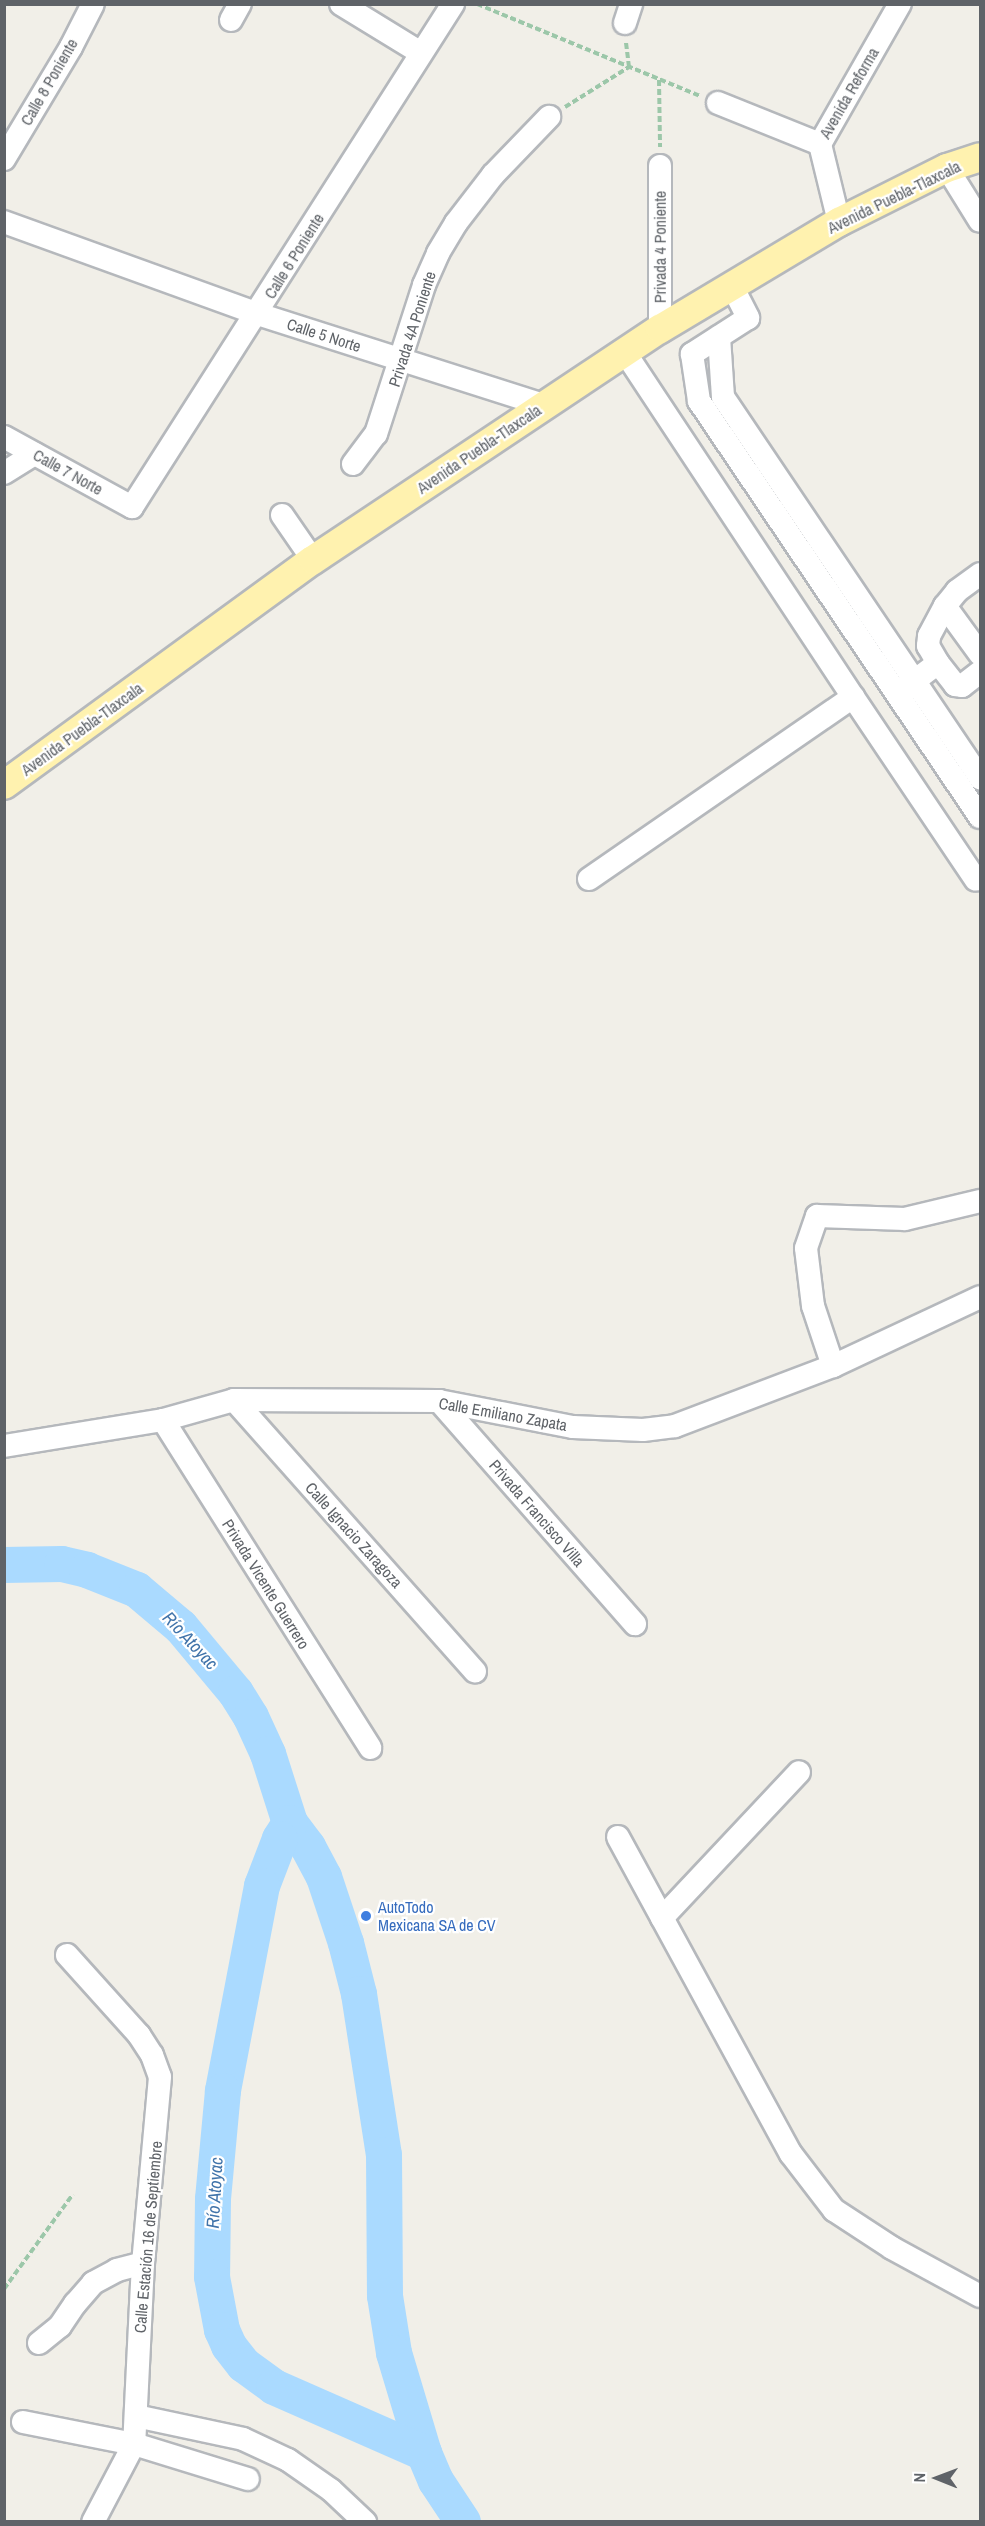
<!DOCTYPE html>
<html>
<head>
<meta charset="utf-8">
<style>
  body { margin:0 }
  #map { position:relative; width:985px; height:2526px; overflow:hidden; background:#f1efe8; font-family:"Archivo Narrow",sans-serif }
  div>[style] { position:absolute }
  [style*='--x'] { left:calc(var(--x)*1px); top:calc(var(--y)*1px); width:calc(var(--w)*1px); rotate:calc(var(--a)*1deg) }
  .river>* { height:36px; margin:-18px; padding:0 18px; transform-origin:18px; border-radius:18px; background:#aadaff }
  .path>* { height:4px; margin-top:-2px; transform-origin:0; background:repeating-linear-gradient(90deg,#9cc7a9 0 6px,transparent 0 9px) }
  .roads { filter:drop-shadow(2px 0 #b5b8bc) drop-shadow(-2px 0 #b5b8bc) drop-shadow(0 2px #b5b8bc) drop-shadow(0 -2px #b5b8bc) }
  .minor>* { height:22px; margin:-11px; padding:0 11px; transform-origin:11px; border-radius:11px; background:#fff }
  .major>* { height:28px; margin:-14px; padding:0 14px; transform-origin:14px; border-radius:14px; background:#fff2af }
  .dots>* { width:16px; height:16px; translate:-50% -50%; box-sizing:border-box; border:3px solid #fff; border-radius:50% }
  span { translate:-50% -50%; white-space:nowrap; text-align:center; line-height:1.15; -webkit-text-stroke:4.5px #fff; paint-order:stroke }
  .street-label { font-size:16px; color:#5f6368 }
  .shop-label { font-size:16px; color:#366cbe }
  .left { translate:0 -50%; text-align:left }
  .water-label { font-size:18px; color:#4174aa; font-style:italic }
  .frame { position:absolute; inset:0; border:6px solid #5f6368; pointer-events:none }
  .north { position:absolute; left:907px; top:2448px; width:60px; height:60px; -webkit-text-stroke:4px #fff; paint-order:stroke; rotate:271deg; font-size:16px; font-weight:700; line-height:24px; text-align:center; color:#5f6368 }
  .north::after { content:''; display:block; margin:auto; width:21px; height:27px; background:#5f6368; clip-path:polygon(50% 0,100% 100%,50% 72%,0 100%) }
</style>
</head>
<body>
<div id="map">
  <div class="river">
    <i style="--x:4;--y:1565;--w:58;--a:-1"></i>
    <i style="--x:62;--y:1564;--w:26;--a:13"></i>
    <i style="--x:87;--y:1570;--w:54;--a:21.8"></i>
    <i style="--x:137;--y:1590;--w:57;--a:40.1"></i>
    <i style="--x:181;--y:1627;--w:86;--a:50.2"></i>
    <i style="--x:236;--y:1693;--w:28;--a:58"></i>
    <i style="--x:251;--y:1717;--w:41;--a:65.3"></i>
    <i style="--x:268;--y:1754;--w:72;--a:72.3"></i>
    <i style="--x:290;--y:1823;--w:30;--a:53"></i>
    <i style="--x:308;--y:1847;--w:34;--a:62"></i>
    <i style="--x:324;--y:1877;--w:70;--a:71.6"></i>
    <i style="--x:346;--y:1943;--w:53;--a:75.7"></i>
    <i style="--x:359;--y:1994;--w:163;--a:81.2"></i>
    <i style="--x:384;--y:2155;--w:141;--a:89.6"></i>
    <i style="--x:385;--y:2296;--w:58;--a:81"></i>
    <i style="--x:394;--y:2353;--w:104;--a:73.3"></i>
    <i style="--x:424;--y:2453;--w:30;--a:67"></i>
    <i style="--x:436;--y:2481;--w:49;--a:56.6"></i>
    <i style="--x:290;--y:1823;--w:19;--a:122"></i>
    <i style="--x:280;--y:1839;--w:50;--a:111"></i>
    <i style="--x:262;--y:1886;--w:209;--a:100.8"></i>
    <i style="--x:223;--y:2091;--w:108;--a:95.3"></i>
    <i style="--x:213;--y:2199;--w:78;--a:90.7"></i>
    <i style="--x:212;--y:2277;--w:54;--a:79.3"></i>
    <i style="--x:222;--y:2330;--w:17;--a:66"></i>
    <i style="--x:229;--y:2346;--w:24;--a:52"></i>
    <i style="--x:244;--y:2365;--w:37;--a:36"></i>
    <i style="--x:274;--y:2387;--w:164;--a:23.7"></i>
  </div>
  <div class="path">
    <i style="--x:477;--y:4;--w:241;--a:22.4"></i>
    <i style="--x:659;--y:80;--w:67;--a:89.1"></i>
    <i style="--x:565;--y:107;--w:75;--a:-32"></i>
    <i style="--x:629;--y:67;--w:25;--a:-97"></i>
    <i style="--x:4;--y:2289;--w:117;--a:-54"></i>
  </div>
  <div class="roads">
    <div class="minor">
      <i style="--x:341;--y:4;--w:94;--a:31.5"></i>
      <i style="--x:231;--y:20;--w:18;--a:-61"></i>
      <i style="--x:625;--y:23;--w:20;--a:-72"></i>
      <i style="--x:718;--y:103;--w:110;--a:21.9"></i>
      <i style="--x:4;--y:159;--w:131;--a:-59.1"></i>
      <i style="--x:71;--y:47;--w:48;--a:-62.9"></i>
      <i style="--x:660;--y:166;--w:163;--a:90"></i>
      <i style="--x:947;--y:168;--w:62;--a:58.1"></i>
      <i style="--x:4;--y:222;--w:270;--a:19.9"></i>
      <i style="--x:258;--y:314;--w:300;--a:17.7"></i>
      <i style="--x:839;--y:222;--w:80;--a:-103.7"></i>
      <i style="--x:820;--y:144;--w:161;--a:-60.3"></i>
      <i style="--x:732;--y:286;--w:36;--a:63"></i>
      <i style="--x:748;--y:318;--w:67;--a:147.3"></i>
      <i style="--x:692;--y:354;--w:48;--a:81.5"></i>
      <i style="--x:699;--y:401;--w:502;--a:55.96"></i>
      <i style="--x:719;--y:337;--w:60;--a:86.2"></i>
      <i style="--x:723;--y:397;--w:460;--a:56"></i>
      <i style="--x:4;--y:437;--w:146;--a:28.7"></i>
      <i style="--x:132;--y:507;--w:597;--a:-57.46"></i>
      <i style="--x:353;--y:464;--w:38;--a:-53"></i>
      <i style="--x:376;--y:434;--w:157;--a:-72.1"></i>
      <i style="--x:424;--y:285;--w:35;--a:-66"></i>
      <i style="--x:438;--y:253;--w:35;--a:-59"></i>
      <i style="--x:456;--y:223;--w:61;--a:-52.4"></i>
      <i style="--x:493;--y:175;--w:81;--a:-46"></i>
      <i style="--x:4;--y:473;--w:36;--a:-32"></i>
      <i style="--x:282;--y:515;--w:55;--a:55.4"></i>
      <i style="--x:945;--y:606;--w:59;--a:53.9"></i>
      <i style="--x:938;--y:663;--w:28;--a:52"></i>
      <i style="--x:955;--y:685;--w:7;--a:8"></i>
      <i style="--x:962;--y:686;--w:23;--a:-38"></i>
      <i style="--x:901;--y:691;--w:46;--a:-37.1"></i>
      <i style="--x:938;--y:663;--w:20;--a:-120"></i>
      <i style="--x:928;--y:646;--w:10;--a:-84"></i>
      <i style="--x:929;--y:636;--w:34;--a:-62"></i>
      <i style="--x:945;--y:606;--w:19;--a:-51"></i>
      <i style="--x:957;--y:591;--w:29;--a:-36"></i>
      <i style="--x:853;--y:697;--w:220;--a:56.1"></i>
      <i style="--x:589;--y:879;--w:321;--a:-34.6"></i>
      <i style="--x:853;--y:697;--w:414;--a:-123.5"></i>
      <i style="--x:833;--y:1366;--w:63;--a:-108.4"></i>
      <i style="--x:813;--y:1306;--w:58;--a:-96.9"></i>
      <i style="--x:806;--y:1248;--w:34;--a:-71"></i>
      <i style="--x:817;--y:1216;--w:88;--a:2"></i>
      <i style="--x:905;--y:1219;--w:77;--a:-13.5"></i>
      <i style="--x:234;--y:1400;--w:363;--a:48.4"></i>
      <i style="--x:439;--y:1401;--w:297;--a:48.7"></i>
      <i style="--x:163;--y:1420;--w:388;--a:57.7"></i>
      <i style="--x:4;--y:1446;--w:161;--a:-9.3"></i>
      <i style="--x:163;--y:1420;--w:74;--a:-15.7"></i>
      <i style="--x:234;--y:1400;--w:205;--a:0.3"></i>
      <i style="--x:439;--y:1401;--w:136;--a:11"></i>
      <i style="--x:573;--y:1427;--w:70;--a:2.5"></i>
      <i style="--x:643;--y:1430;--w:32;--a:-7"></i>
      <i style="--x:675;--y:1426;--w:169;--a:-20.8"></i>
      <i style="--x:833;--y:1366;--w:162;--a:-25.1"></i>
      <i style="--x:618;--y:1837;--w:361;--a:61.4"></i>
      <i style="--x:791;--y:2154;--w:71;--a:52.5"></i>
      <i style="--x:834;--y:2210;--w:69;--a:33.2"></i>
      <i style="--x:892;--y:2248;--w:100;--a:28.6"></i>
      <i style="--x:662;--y:1918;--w:200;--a:-46.8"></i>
      <i style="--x:67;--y:1955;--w:108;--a:48"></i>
      <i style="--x:139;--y:2035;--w:24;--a:57"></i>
      <i style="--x:152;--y:2055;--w:23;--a:70"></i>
      <i style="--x:160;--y:2077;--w:187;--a:95.2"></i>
      <i style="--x:143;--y:2263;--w:181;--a:92.8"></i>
      <i style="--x:134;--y:2444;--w:88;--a:117.7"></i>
      <i style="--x:39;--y:2343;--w:27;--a:-39"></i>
      <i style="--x:60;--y:2326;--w:27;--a:-56"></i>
      <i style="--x:75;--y:2304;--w:28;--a:-49"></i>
      <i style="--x:93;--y:2283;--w:27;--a:-28"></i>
      <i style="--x:117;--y:2270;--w:27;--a:-15"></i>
      <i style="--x:136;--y:2416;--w:109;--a:12.1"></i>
      <i style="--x:243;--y:2439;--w:50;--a:25"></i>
      <i style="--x:288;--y:2460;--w:52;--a:34.9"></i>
      <i style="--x:331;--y:2490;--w:47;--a:43.3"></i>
      <i style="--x:23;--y:2422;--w:113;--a:11.2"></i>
      <i style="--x:134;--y:2444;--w:119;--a:17.1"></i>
    </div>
    <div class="major">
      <i style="--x:4;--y:785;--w:382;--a:-36.1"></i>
      <i style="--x:313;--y:560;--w:417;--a:-33.7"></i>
      <i style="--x:660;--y:329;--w:209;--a:-30.9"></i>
      <i style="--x:839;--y:222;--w:121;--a:-26.6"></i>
      <i style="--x:947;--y:168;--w:35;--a:-18"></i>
    </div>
  </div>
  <div class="dots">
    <i style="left:366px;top:1916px;background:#3f7fe0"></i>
  </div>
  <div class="street-label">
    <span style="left:49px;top:82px;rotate:-60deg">Calle 8 Poniente</span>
    <span style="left:849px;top:93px;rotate:-60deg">Avenida Reforma</span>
    <span style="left:894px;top:197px;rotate:-26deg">Avenida Puebla-Tlaxcala</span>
    <span style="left:660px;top:247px;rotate:-90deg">Privada 4 Poniente</span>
    <span style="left:294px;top:256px;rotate:-58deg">Calle 6 Poniente</span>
    <span style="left:412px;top:329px;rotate:-72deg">Privada 4A Poniente</span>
    <span style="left:324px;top:335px;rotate:18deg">Calle 5 Norte</span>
    <span style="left:479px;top:449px;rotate:-34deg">Avenida Puebla-Tlaxcala</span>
    <span style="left:68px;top:472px;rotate:29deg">Calle 7 Norte</span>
    <span style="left:82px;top:729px;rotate:-36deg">Avenida Puebla-Tlaxcala</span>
    <span style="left:503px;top:1414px;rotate:10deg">Calle Emiliano Zapata</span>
    <span style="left:537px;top:1513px;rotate:49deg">Privada Francisco Villa</span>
    <span style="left:354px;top:1535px;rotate:48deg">Calle Ignacio Zaragoza</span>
    <span style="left:266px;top:1584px;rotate:58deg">Privada Vicente Guerrero</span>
    <span style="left:148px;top:2237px;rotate:-85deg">Calle Estación 16 de Septiembre</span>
  </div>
  <div class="shop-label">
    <span class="left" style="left:378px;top:1916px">AutoTodo<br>Mexicana SA de CV</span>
  </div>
  <div class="water-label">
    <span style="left:190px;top:1641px;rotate:47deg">Río Atoyac</span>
    <span style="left:215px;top:2193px;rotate:-87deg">Río Atoyac</span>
  </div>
  <div class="frame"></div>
  <div class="north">N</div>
</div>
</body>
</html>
